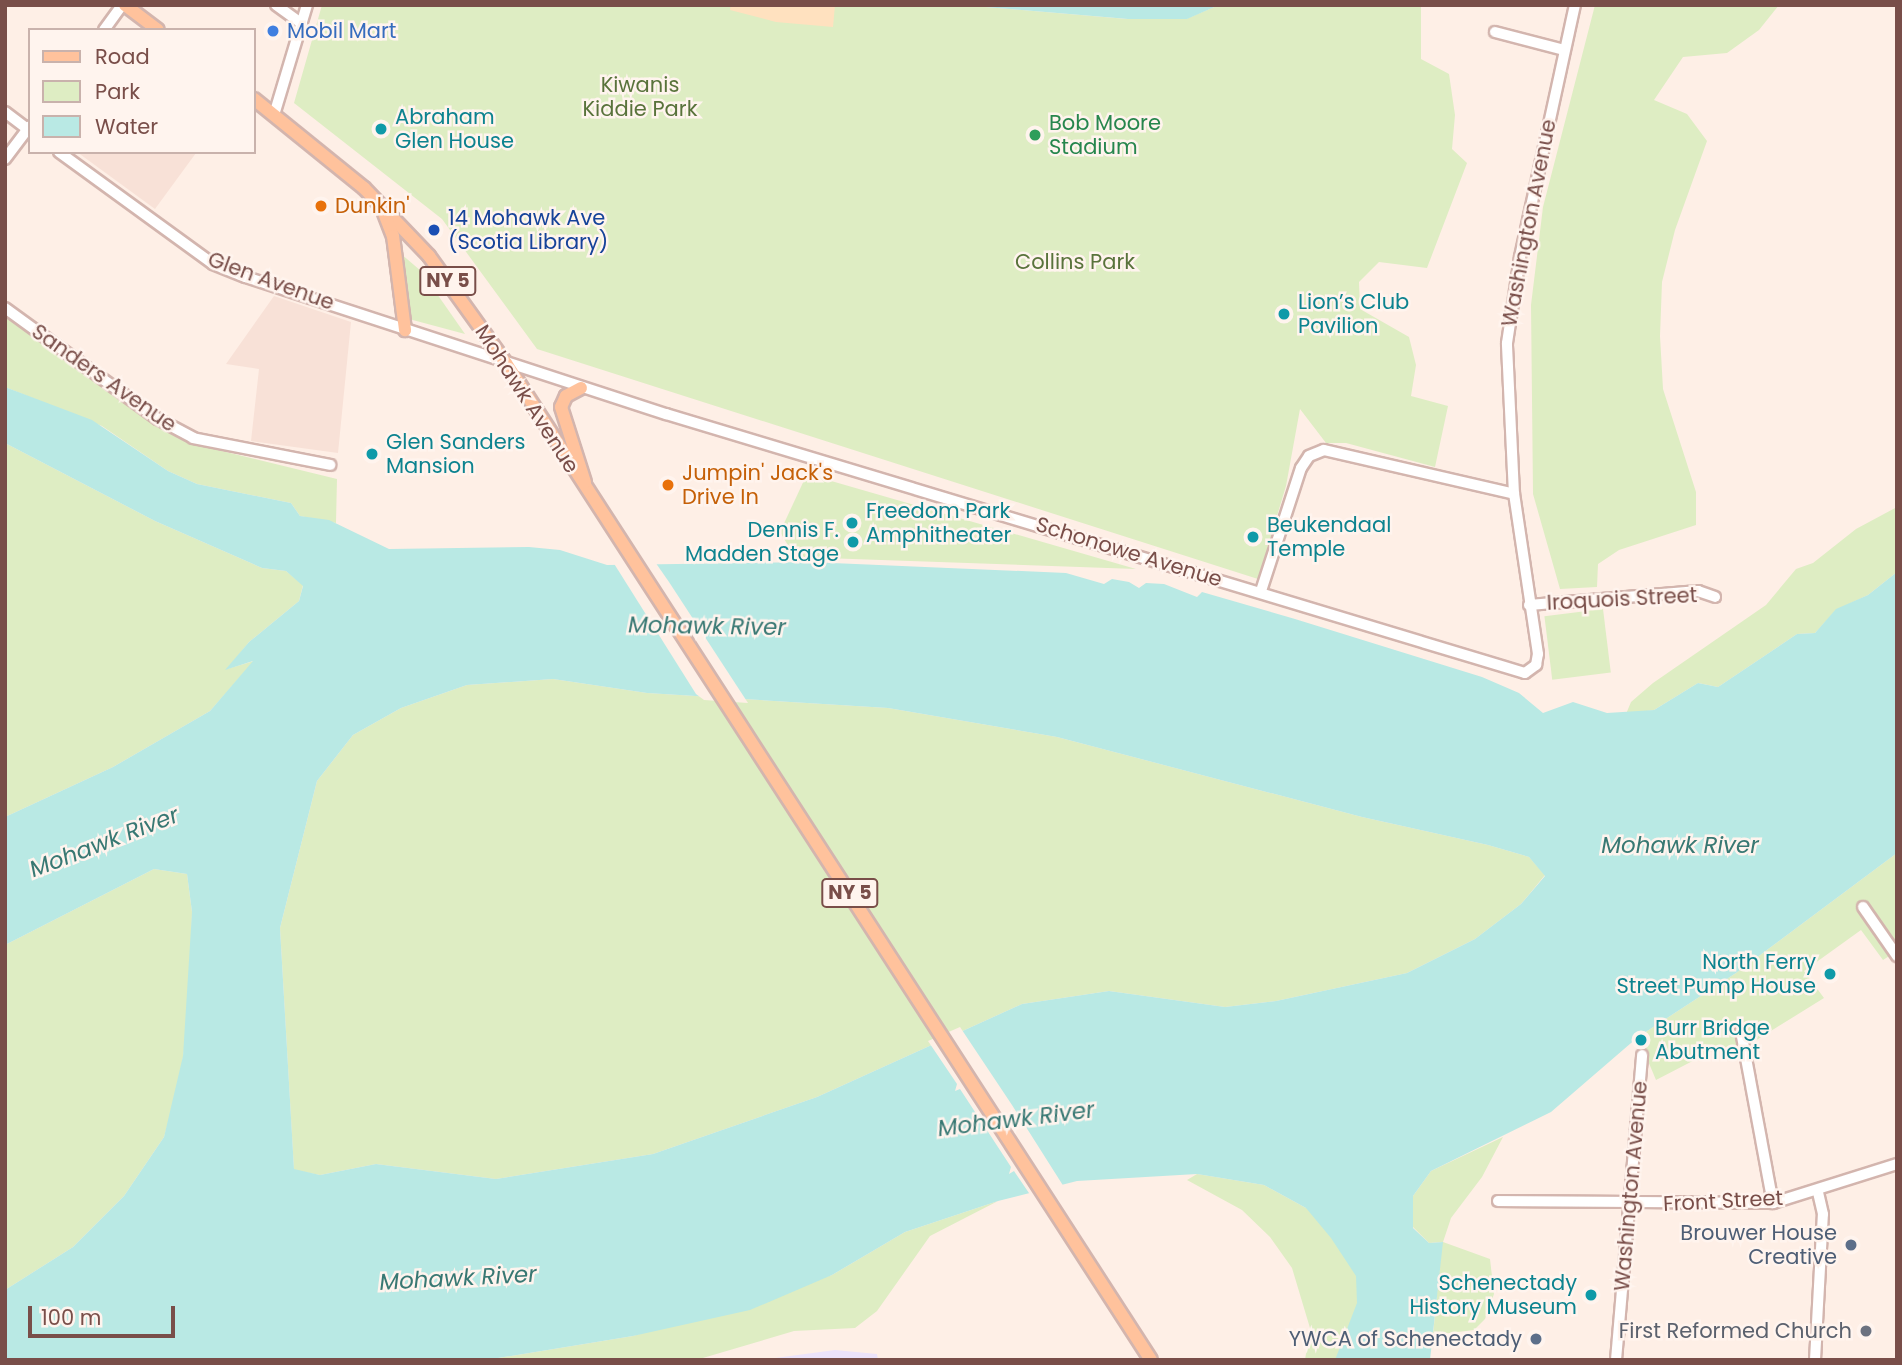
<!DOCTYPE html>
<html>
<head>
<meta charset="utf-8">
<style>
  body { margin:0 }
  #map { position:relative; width:1902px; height:1365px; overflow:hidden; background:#feefe6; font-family:Poppins,sans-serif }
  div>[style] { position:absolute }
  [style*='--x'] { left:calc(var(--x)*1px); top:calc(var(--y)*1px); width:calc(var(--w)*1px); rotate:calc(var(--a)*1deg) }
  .residential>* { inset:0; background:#f8e1d7 }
  .education>* { inset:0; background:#ece3fa }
  .green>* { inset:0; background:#deedc3; transform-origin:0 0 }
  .sand>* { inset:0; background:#ffe1bf }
  .water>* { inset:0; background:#b9e9e4 }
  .pier>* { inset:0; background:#feefe6 }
  .roads { filter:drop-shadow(2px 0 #d3b5ae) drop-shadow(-2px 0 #d3b5ae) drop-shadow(0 2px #d3b5ae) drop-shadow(0 -2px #d3b5ae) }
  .minor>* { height:10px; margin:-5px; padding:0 5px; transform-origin:5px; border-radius:5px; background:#fff }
  .major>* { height:12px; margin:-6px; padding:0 6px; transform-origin:6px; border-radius:6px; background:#ffc29c }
  .dots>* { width:19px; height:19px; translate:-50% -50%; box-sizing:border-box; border:4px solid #fff4ee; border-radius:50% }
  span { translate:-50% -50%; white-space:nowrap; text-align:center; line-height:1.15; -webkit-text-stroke:5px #fff4ee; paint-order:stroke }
  .shield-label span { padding:2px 5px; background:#fff4ee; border:2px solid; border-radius:5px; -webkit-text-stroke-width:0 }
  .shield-label { font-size:19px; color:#794e49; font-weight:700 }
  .shop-label { font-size:21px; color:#366cbe }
  .left { translate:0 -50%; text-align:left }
  .park-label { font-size:21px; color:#59733b }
  .culture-label { font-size:21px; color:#0d838f }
  .right { translate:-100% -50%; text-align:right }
  .leisure-label { font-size:21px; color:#27864d }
  .food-label { font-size:21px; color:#c56008 }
  .transit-label { font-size:21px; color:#164399 }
  .street-label { font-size:21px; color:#794e49 }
  .service-label { font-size:21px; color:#4e5e75 }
  .worship-label { font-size:21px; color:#5b616d }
  .water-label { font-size:23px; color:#387873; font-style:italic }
  .frame { position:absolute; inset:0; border:7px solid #794e49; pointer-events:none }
  .legend { position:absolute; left:28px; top:28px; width:228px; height:126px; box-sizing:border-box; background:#fff4ee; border:2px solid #c9b2ac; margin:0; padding:9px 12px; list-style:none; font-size:21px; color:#794e49 }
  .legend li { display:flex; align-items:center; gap:14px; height:35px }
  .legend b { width:35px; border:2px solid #c9b2ac }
  .scale { position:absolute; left:28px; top:1306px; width:147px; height:32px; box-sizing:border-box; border:4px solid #794e49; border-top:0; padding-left:9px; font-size:21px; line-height:24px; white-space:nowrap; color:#794e49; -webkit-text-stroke:5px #fff4ee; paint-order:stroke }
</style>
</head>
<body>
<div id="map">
  <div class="residential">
    <i style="clip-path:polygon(77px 152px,194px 152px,196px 153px,155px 209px)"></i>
    <i style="clip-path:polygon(274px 296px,351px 322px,338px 453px,251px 441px,259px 369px,226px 364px)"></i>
  </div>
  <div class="education">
    <i style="clip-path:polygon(835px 1350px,877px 1354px,878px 1360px,761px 1360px)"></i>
  </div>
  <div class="green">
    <i style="clip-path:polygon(322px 5px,962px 5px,1127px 19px,1186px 19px,1219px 5px,1421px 5px,1421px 59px,1449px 74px,1455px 115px,1452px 149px,1467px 163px,1427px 268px,1379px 262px,1359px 282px,1360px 309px,1409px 337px,1416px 365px,1411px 396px,1448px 406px,1435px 467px,1346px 443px,1326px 443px,1300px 409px,1286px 486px,1258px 579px,537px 349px,442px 219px,294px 103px)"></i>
    <i style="clip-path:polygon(1595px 5px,1779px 5px,1759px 30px,1727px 53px,1683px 57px,1654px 100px,1687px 114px,1707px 141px,1675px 230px,1662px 282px,1660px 336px,1663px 389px,1696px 492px,1696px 525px,1619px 550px,1598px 564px,1597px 587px,1560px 589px,1533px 494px,1531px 305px,1543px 207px)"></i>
    <i style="clip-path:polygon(400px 253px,421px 271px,465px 334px,409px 319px)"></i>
    <i style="clip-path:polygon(5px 314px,160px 427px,193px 444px,337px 479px,336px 523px,300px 516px,291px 503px,197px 484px,168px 471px,102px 426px,5px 387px)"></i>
    <i style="clip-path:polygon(5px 443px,155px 521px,262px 568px,286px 571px,303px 585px,299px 601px,249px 642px,227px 669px,254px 661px,210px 711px,113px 767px,5px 817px)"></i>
    <i style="clip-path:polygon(807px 474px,1136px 569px,795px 557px,780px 532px)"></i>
    <i style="clip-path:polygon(1897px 507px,1897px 572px,1868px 595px,1836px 610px,1815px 633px,1797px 634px,1718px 687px,1698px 683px,1654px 710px,1626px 714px,1631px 702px,1653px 683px,1766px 605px,1796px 569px,1813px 563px,1856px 529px)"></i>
    <i style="left:1603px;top:609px;width:64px;height:59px;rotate:83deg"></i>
    <i style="clip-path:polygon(553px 679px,647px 693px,888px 708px,1057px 737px,1362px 817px,1488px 845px,1529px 857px,1545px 875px,1521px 904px,1475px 939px,1407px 973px,1276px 1001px,1225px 1007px,1109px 991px,1022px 1004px,817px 1097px,653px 1154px,496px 1179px,376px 1164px,320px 1175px,294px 1170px,280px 928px,317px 781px,353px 735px,401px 708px,467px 685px)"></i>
    <i style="clip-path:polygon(1897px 853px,1897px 951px,1883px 960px,1861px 930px,1804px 971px,1824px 998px,1750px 1044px,1712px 1051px,1656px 1080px,1638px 1037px,1736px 973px)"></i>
    <i style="clip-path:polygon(154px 869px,187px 874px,192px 912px,190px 1002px,180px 1081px,164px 1137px,124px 1196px,73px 1247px,5px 1290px,5px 945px)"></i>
    <i style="clip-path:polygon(1503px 1137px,1482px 1177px,1451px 1218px,1443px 1242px,1490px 1259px,1494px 1294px,1485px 1319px,1474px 1330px,1433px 1335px,1442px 1242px,1429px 1243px,1413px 1227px,1413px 1196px,1431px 1171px)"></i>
    <i style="clip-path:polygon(1197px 1174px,1264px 1185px,1306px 1208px,1344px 1210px,1394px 1360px,1305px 1360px,1310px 1328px,1292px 1268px,1270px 1237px,1242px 1210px,1187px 1180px)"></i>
    <i style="clip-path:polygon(998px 1201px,930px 1236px,877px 1311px,855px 1328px,794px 1331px,696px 1360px,486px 1360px,633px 1336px,832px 1275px,905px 1232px)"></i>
  </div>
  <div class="sand">
    <i style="clip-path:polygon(731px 5px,835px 5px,833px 27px,776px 22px,730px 10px)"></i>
  </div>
  <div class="water">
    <i style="clip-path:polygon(962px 5px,1219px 5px,1187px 19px,1128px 19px)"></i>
    <i style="clip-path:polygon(evenodd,5px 387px,92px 420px,168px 471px,197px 484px,291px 503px,300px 516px,329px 520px,389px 549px,529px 547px,560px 550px,607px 565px,809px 562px,1066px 573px,1104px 584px,1112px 579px,1129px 582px,1139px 588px,1146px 583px,1164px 584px,1197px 597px,1202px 592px,1295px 619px,1482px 677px,1519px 693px,1543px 713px,1573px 702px,1607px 713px,1654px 710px,1698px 683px,1718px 687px,1797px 634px,1815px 633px,1836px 609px,1868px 595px,1897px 572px,1897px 853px,1736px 973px,1638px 1037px,1551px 1112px,1431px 1171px,1413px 1196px,1413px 1228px,1429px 1243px,1443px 1242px,1430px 1360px,1335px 1360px,1357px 1303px,1356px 1276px,1331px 1238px,1306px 1208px,1264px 1185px,1197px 1174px,1077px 1181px,998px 1201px,905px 1232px,832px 1275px,750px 1310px,633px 1336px,486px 1360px,5px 1360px,5px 1290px,73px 1247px,124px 1196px,164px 1137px,183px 1056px,192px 912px,187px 874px,154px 869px,5px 945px,5px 817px,113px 767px,210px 711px,253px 661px,225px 670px,249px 642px,299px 601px,303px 586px,286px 571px,262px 568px,155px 521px,5px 443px,5px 387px,553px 679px,647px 693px,888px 708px,1057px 737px,1362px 817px,1488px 845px,1529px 857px,1545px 876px,1521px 904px,1475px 939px,1407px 973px,1276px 1001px,1225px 1007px,1109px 991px,1022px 1004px,817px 1097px,653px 1154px,496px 1179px,376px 1164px,320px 1175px,294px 1169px,280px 928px,317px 781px,353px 735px,401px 708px,467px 685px,553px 679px)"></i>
  </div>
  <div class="pier">
    <i style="clip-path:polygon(653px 559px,669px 582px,748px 703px,704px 700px,696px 694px,613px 562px)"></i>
    <i style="clip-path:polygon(960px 1027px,1012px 1105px,1064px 1187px,1031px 1196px,1014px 1171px,1009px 1174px,1011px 1167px,960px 1089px,955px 1091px,957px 1084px,928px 1041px)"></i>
  </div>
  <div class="roads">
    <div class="minor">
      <i style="--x:276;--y:5;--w:32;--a:36"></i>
      <i style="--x:104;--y:30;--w:31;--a:-54"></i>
      <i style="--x:1495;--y:32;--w:71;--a:14.6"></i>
      <i style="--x:5;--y:112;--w:31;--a:37"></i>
      <i style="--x:274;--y:115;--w:115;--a:-73.3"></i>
      <i style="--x:59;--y:152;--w:190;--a:36"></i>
      <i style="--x:213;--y:264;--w:35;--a:22"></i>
      <i style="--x:246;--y:277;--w:442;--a:18.1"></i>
      <i style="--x:666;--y:414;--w:897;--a:16.78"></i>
      <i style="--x:1525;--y:673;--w:14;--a:-36"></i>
      <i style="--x:1536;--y:665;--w:11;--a:-80"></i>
      <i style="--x:1538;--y:654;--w:162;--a:-98.5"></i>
      <i style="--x:1514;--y:494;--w:151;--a:-92.7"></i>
      <i style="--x:1507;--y:343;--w:87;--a:-81.4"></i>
      <i style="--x:1520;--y:257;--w:258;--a:-77.7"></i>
      <i style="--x:5;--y:159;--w:41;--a:-52.9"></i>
      <i style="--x:5;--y:308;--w:189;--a:36"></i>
      <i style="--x:158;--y:419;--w:40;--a:28"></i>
      <i style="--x:193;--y:438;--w:140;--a:11.1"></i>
      <i style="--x:1261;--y:591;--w:129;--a:-72"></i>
      <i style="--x:1301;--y:468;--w:14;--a:-56"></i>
      <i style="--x:1309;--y:456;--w:16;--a:-22"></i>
      <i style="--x:1324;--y:450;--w:195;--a:13"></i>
      <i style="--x:1529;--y:605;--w:170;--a:-4.7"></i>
      <i style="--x:1698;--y:591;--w:18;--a:19"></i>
      <i style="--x:1863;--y:907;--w:60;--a:55.2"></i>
      <i style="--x:1741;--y:1031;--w:175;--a:79.5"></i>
      <i style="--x:1498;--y:1201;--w:275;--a:0.4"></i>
      <i style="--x:1773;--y:1203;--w:130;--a:-17.5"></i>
      <i style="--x:1616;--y:1360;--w:306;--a:-85.1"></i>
      <i style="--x:1815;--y:1360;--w:146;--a:-86.9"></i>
      <i style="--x:1823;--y:1214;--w:23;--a:-103"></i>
    </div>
    <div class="major">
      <i style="--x:125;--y:5;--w:41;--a:37.1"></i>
      <i style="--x:254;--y:99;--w:141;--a:39"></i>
      <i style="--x:364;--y:188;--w:94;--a:46.3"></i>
      <i style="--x:429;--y:256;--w:132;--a:54.3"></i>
      <i style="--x:506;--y:363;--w:1187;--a:57.1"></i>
      <i style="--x:384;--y:213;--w:25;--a:69"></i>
      <i style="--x:393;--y:236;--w:95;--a:82.7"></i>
      <i style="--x:581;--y:388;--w:17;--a:152"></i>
      <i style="--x:566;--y:396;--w:12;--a:114"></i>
      <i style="--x:561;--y:407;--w:79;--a:72.3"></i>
    </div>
  </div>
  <div class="dots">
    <i style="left:273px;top:31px;background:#3f7fe0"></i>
    <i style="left:381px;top:129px;background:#0f9aa8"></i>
    <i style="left:1035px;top:135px;background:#2e9e5b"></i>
    <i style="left:321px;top:206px;background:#e8710a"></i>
    <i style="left:434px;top:230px;background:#1a4fb4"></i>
    <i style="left:1284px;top:314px;background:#0f9aa8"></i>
    <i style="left:372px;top:454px;background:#0f9aa8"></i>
    <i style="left:668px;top:485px;background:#e8710a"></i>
    <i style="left:852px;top:523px;background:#0f9aa8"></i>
    <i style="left:1253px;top:537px;background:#0f9aa8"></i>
    <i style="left:853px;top:542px;background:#0f9aa8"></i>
    <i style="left:1830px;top:974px;background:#0f9aa8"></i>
    <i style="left:1641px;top:1040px;background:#0f9aa8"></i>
    <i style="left:1851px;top:1245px;background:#5c6f8a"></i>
    <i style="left:1591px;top:1295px;background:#0f9aa8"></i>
    <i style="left:1866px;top:1331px;background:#6b7280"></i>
    <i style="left:1536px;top:1339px;background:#5c6f8a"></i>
  </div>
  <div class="shield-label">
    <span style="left:448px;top:281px">NY 5</span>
    <span style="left:850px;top:893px">NY 5</span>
  </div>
  <div class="shop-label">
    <span class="left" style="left:287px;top:31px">Mobil Mart</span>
  </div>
  <div class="park-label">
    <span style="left:640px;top:97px">Kiwanis<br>Kiddie Park</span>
    <span style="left:1075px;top:262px">Collins Park</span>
  </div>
  <div class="culture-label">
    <span class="left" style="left:395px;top:129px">Abraham<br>Glen House</span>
    <span class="left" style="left:1298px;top:314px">Lion’s Club<br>Pavilion</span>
    <span class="left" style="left:386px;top:454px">Glen Sanders<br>Mansion</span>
    <span class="left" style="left:866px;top:523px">Freedom Park<br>Amphitheater</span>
    <span class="left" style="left:1267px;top:537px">Beukendaal<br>Temple</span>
    <span class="right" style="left:839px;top:542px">Dennis F.<br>Madden Stage</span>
    <span class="right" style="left:1816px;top:974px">North Ferry<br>Street Pump House</span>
    <span class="left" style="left:1655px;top:1040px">Burr Bridge<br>Abutment</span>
    <span class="right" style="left:1577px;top:1295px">Schenectady<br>History Museum</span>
  </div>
  <div class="leisure-label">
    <span class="left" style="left:1049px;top:135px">Bob Moore<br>Stadium</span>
  </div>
  <div class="food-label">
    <span class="left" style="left:335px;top:206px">Dunkin'</span>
    <span class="left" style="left:682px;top:485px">Jumpin' Jack's<br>Drive In</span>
  </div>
  <div class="transit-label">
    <span class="left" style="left:448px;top:230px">14 Mohawk Ave<br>(Scotia Library)</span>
  </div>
  <div class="street-label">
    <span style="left:1529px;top:223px;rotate:-79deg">Washington Avenue</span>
    <span style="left:271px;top:281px;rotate:20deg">Glen Avenue</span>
    <span style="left:104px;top:378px;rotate:35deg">Sanders Avenue</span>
    <span style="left:527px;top:399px;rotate:57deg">Mohawk Avenue</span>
    <span style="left:1129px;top:552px;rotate:17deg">Schonowe Avenue</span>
    <span style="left:1622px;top:599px;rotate:-3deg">Iroquois Street</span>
    <span style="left:1631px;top:1186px;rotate:-85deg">Washington Avenue</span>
    <span style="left:1723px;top:1201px;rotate:-3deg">Front Street</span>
  </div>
  <div class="service-label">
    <span class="right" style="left:1837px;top:1245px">Brouwer House<br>Creative</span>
    <span class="right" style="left:1522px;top:1339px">YWCA of Schenectady</span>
  </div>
  <div class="worship-label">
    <span class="right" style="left:1852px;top:1331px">First Reformed Church</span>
  </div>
  <div class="water-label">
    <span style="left:707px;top:626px;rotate:1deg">Mohawk River</span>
    <span style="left:104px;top:842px;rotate:-21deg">Mohawk River</span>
    <span style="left:1680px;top:845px">Mohawk River</span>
    <span style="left:1016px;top:1119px;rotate:-7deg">Mohawk River</span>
    <span style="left:458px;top:1278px;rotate:-3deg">Mohawk River</span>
  </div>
  <div class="frame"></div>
  <ul class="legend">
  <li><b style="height:9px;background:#ffc29c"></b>Road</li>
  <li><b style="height:19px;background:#deedc3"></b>Park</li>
  <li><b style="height:19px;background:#b9e9e4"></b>Water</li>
  </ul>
  <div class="scale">100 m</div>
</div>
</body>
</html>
